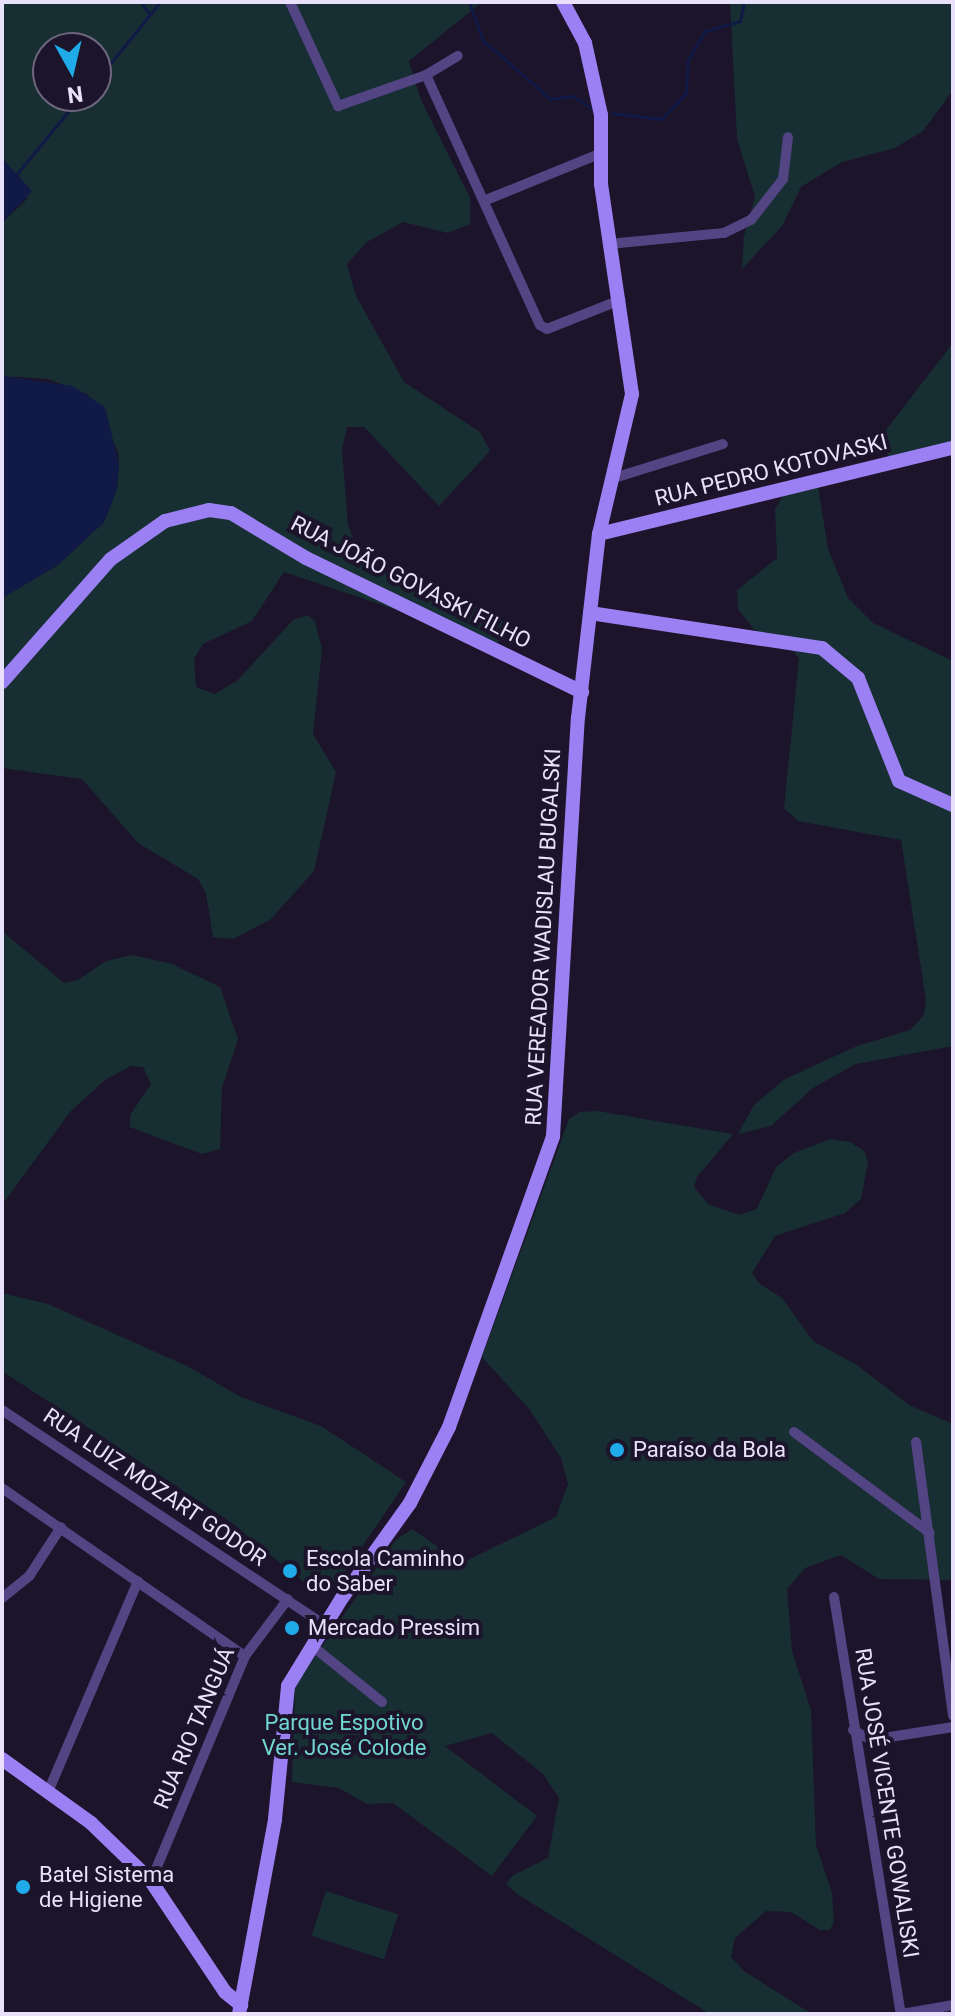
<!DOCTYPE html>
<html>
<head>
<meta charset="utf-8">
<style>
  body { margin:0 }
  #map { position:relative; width:955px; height:2016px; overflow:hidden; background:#1c142a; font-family:Roboto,sans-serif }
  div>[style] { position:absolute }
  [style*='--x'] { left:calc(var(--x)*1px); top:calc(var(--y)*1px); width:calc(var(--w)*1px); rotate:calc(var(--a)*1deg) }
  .green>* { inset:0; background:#172e33; transform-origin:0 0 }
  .water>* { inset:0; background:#111946 }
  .stream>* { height:3px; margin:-1.5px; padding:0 1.5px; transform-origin:1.5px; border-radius:1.5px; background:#111946 }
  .street>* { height:10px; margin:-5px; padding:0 5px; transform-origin:5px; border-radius:5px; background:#534484 }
  .secondary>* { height:14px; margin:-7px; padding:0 7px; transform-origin:7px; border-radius:7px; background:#9a80f2 }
  .dots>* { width:22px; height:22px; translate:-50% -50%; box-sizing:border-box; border:4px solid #1c142a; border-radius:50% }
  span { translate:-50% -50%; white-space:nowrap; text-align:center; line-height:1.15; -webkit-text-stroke:8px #1c142a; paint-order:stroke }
  .street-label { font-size:22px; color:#e9e0fc }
  .poi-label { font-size:22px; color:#e9e0fc }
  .left { translate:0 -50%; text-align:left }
  .park-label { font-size:22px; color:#71d6d2 }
  .frame { position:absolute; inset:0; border:4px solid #e9e0fc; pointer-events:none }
  .north { position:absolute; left:32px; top:32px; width:80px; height:80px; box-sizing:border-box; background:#1c142a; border:2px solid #6e667e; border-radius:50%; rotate:172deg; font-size:22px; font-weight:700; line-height:32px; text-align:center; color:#e9e0fc }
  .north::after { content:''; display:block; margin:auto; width:28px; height:36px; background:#1fabe9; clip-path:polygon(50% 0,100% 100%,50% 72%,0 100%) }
</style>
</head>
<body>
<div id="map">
  <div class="green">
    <i style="clip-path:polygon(evenodd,2px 2px,482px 2px,409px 61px,421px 100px,470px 198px,470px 224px,448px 233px,403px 222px,367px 242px,347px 264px,356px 296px,404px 382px,480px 432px,490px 451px,439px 506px,364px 427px,347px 427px,342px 450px,348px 525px,361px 560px,403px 582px,486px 609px,508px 625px,510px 635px,495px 643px,284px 572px,252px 621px,203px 644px,194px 659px,196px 687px,215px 694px,238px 680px,293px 620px,307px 615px,315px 621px,322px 649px,313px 734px,336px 772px,314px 871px,271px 919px,233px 939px,213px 937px,206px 893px,198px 879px,138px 843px,82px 779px,2px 768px,2px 598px,58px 565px,104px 522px,117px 489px,119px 465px,118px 451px,87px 394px,48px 379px,2px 376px,2px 223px,27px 199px,2px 158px,2px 2px,48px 48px,96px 48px,96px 96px,48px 96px,48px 48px)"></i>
    <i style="clip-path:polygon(730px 2px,953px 2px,953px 90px,923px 131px,895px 148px,842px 162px,801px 187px,782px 226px,742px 269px,744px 236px,755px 197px,737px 139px)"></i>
    <i style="clip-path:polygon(953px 343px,953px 454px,892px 462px,879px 439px)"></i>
    <i style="clip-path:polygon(817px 480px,828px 549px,848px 598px,873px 623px,953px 661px,953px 1046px,856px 1064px,813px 1088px,771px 1126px,738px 1134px,754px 1105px,785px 1079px,857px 1046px,910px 1030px,924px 1015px,926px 1000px,901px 840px,798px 821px,784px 808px,799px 659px,791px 648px,754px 629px,738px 609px,737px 590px,777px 558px,775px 509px,783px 496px)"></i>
    <i style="clip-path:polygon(2px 931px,64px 983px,78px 980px,106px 961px,132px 955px,172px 964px,220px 987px,238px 1039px,222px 1088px,220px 1149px,202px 1154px,130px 1127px,130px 1115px,151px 1084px,143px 1067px,131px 1066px,105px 1080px,70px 1112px,2px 1205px)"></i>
    <i style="clip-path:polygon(597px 1111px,733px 1134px,697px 1177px,694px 1187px,708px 1204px,739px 1215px,757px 1209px,776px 1167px,794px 1153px,831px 1139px,850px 1142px,864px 1151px,868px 1162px,861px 1199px,845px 1213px,775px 1236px,752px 1273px,760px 1284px,782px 1298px,813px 1341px,857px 1365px,909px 1405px,953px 1424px,953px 1580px,879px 1579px,841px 1555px,805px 1568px,787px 1589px,792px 1651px,811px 1710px,816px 1845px,832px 1893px,834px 1921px,830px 1930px,820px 1930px,791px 1912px,766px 1911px,735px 1938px,731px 1957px,744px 1971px,812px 2014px,710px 2014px,517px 1894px,506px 1884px,512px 1876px,548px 1858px,559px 1798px,543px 1774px,492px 1733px,445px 1746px,537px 1816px,492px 1876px,393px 1803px,367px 1804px,339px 1788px,292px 1782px,295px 1685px,396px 1540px,412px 1529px,462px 1563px,556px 1517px,568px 1484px,561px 1458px,530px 1410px,482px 1357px,569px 1119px,580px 1112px)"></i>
    <i style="clip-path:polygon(2px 1293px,48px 1304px,187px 1366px,241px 1397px,321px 1426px,406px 1482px,337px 1584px,318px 1594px,232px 1523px,2px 1371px)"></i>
    <i style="left:326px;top:1891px;width:76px;height:47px;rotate:18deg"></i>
  </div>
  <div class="water">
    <i style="clip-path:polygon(2px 158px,32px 191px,2px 223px)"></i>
    <i style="clip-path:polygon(2px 376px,72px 386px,105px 407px,119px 465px,117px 489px,104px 522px,58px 565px,2px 598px)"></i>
  </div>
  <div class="stream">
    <i style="--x:141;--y:2;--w:14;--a:56"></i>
    <i style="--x:418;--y:2;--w:31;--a:0"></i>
    <i style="--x:469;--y:2;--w:41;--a:70.3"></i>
    <i style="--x:483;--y:41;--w:22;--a:39"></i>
    <i style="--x:500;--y:55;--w:67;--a:41.3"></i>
    <i style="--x:550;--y:99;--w:22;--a:-8"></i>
    <i style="--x:572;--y:96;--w:25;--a:32"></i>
    <i style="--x:96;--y:81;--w:102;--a:-51"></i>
    <i style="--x:612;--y:113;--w:49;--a:7"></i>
    <i style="--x:661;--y:119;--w:36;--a:-46"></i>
    <i style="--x:686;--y:93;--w:33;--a:-87"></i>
    <i style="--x:688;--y:60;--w:34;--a:-60"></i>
    <i style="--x:705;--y:31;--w:36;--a:-16"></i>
    <i style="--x:740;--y:21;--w:19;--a:-78"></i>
    <i style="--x:15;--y:176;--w:104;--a:-50.5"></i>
  </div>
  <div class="street">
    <i style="--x:290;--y:2;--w:115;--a:65.2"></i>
    <i style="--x:338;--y:106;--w:93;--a:-19.4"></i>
    <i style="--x:426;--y:75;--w:37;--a:-31"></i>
    <i style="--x:426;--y:75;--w:275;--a:65.5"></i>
    <i style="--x:540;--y:325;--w:8;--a:30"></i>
    <i style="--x:547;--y:329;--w:79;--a:-21.7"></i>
    <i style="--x:486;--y:200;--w:125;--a:-22.1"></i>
    <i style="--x:609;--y:244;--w:116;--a:-5.5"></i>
    <i style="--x:724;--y:233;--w:30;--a:-26"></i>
    <i style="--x:751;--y:220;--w:52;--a:-52"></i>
    <i style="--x:783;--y:179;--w:42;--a:-83.2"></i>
    <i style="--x:614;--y:478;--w:114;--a:-17.3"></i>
    <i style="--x:2;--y:1410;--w:387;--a:33.7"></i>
    <i style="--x:794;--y:1432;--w:169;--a:36.6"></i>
    <i style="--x:916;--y:1442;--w:276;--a:82.3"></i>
    <i style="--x:2;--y:1488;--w:295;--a:34.7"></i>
    <i style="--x:834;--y:1597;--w:422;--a:80.9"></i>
    <i style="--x:2;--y:1598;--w:36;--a:-39"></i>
    <i style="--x:30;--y:1575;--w:57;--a:-57.1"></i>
    <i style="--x:311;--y:1645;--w:91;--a:38.8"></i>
    <i style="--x:853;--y:1730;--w:21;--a:29"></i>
    <i style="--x:871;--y:1740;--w:83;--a:-9"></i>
    <i style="--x:48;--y:1792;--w:229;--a:-66.9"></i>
    <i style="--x:151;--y:1881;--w:244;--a:-67.3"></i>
    <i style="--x:245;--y:1656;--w:71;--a:-53"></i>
    <i style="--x:902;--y:2014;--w:52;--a:-10"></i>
  </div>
  <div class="secondary">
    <i style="--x:599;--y:534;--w:364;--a:-13.7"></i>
    <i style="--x:590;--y:613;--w:235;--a:8.6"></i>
    <i style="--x:822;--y:648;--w:47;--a:39.8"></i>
    <i style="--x:858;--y:678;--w:111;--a:68.3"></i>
    <i style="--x:899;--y:781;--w:59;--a:24"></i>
    <i style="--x:2;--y:682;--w:164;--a:-48.5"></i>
    <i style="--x:111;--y:559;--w:66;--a:-35.1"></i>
    <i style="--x:165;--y:521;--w:45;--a:-14"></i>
    <i style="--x:209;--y:510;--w:22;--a:8"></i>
    <i style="--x:231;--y:513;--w:87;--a:31"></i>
    <i style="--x:306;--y:558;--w:307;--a:25.9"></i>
    <i style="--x:2;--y:1759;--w:110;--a:35.7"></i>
    <i style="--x:91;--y:1823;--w:83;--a:44"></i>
    <i style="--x:151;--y:1881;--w:133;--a:56.3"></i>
    <i style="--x:225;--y:1992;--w:21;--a:39"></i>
    <i style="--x:239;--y:2014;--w:198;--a:-79.5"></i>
    <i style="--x:275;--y:1819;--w:134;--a:-84.4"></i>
    <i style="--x:288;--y:1686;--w:103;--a:-58.5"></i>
    <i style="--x:342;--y:1598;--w:117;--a:-54.4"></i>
    <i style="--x:410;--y:1503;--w:85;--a:-62.8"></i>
    <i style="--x:449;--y:1427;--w:309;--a:-70.3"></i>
    <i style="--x:553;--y:1136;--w:419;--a:-86.6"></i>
    <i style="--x:578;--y:718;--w:185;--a:-83.5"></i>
    <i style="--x:599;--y:534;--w:144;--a:-76.7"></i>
    <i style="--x:632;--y:394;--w:212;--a:-98.4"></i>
    <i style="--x:601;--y:184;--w:69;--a:-90"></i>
    <i style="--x:601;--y:115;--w:74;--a:-102.5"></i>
    <i style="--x:585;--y:43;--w:47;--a:-118.2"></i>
  </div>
  <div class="dots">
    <i style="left:617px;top:1450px;background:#1fabe9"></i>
    <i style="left:290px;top:1571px;background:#1fabe9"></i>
    <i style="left:292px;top:1628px;background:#1fabe9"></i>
    <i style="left:23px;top:1887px;background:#1fabe9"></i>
  </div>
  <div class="street-label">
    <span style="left:771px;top:470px;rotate:-14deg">RUA PEDRO KOTOVASKI</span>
    <span style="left:411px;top:582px;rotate:27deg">RUA JOÃO GOVASKI FILHO</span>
    <span style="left:543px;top:937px;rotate:-87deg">RUA VEREADOR WADISLAU BUGALSKI</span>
    <span style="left:155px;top:1487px;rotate:34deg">RUA LUIZ MOZART GODOR</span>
    <span style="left:194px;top:1728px;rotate:-67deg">RUA RIO TANGUÁ</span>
    <span style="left:887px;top:1803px;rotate:81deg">RUA JOSÉ VICENTE GOWALISKI</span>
  </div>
  <div class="poi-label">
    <span class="left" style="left:633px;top:1450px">Paraíso da Bola</span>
    <span class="left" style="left:306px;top:1571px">Escola Caminho<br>do Saber</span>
    <span class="left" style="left:308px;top:1628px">Mercado Pressim</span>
    <span class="left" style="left:39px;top:1887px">Batel Sistema<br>de Higiene</span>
  </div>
  <div class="park-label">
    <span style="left:344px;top:1735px">Parque Espotivo<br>Ver. José Colode</span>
  </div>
  <div class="frame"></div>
  <div class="north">N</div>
</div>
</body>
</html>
